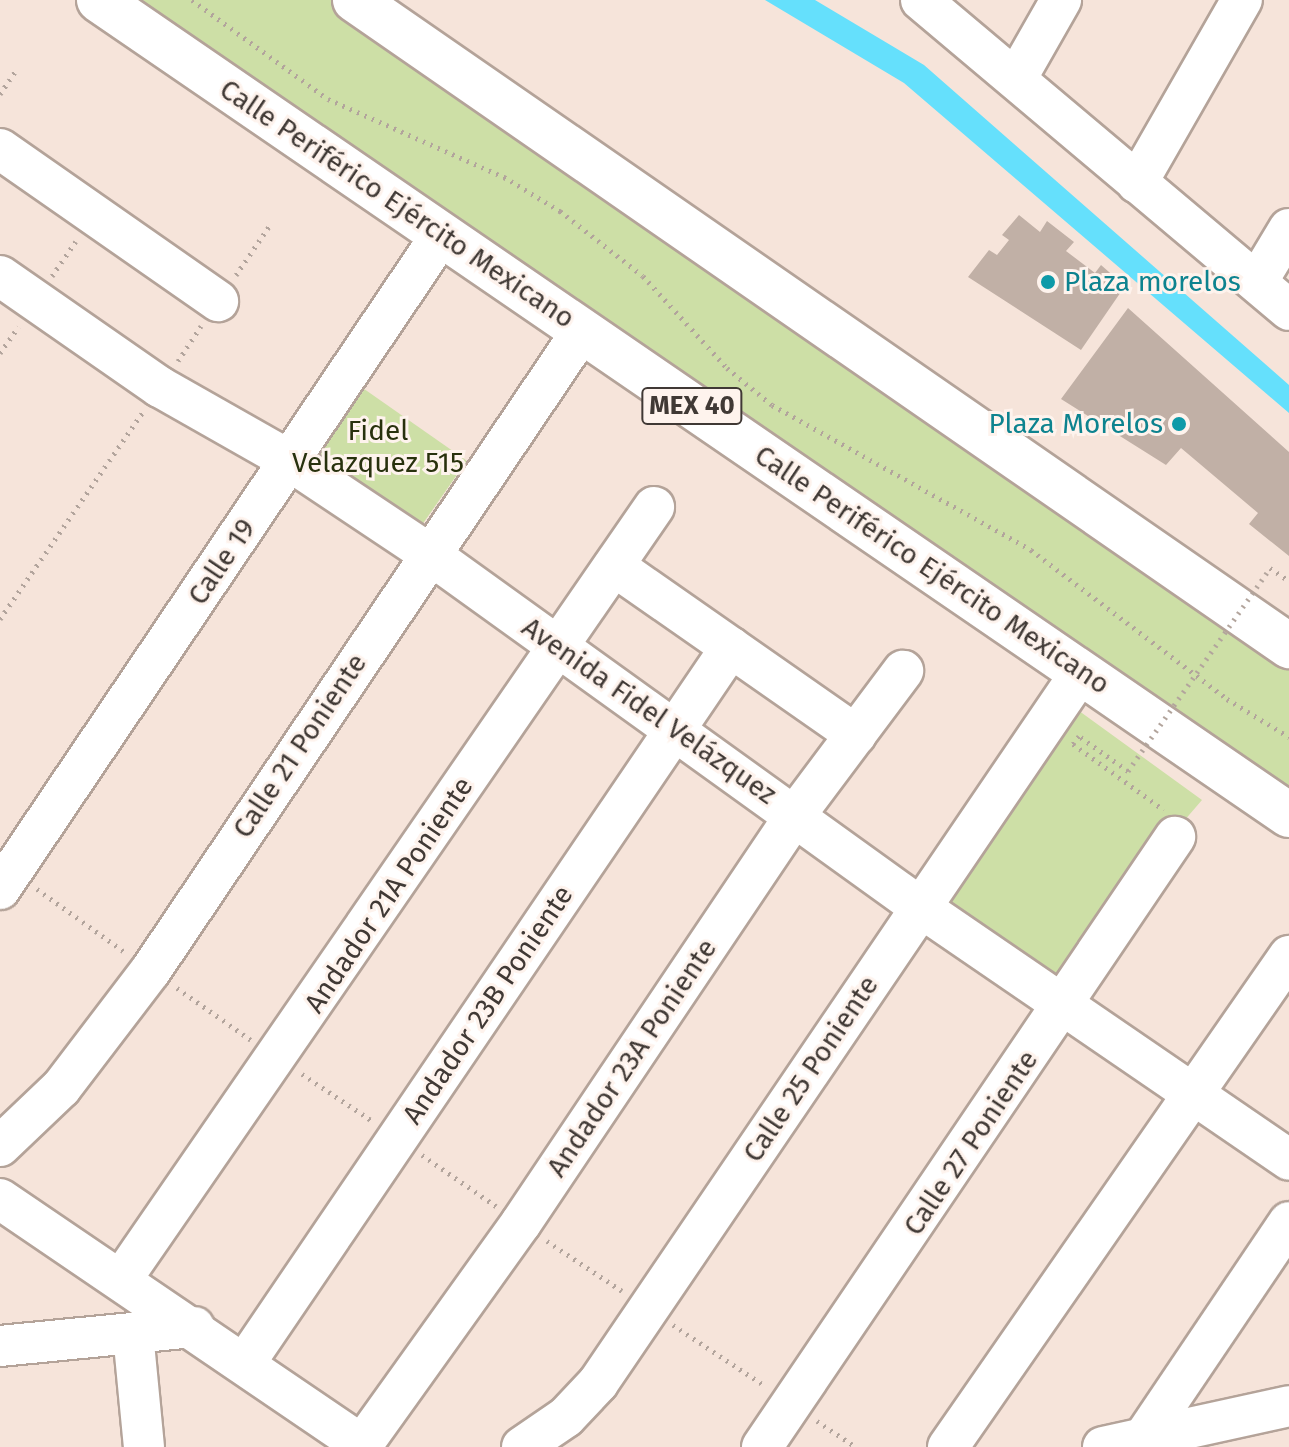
<!DOCTYPE html>
<html>
<head>
<meta charset="utf-8">
<style>
  body { margin:0 }
  #map { position:relative; width:1289px; height:1447px; overflow:hidden; background:#f6e4da; font-family:"Fira Sans",sans-serif }
  div>[style] { position:absolute }
  [style*='--x'] { left:calc(var(--x)*1px); top:calc(var(--y)*1px); width:calc(var(--w)*1px); rotate:calc(var(--a)*1deg) }
  .green>* { inset:0; background:#cddfa6; transform-origin:0 0 }
  .water>* { inset:0; background:#65e0fc }
  .building>* { inset:0; background:#c1b0a6 }
  .path>* { height:5px; margin-top:-2.5px; transform-origin:0; background:repeating-linear-gradient(90deg,#b2a49c 0 2px,transparent 0 8px) }
  .roads { filter:drop-shadow(2px 0 #b4a399) drop-shadow(-2px 0 #b4a399) drop-shadow(0 2px #b4a399) drop-shadow(0 -2px #b4a399) }
  .minor>* { height:40px; margin:-20px; padding:0 20px; transform-origin:20px; border-radius:20px; background:#fff }
  .highway>* { height:44px; margin:-22px; padding:0 22px; transform-origin:22px; border-radius:22px; background:#fff }
  .path-bridge>* { height:5px; margin-top:-2.5px; transform-origin:0; background:repeating-linear-gradient(90deg,#b2a49c 0 2px,transparent 0 8px) }
  .dots>* { width:22px; height:22px; translate:-50% -50%; box-sizing:border-box; border:4px solid #fef3ed; border-radius:50% }
  span { translate:-50% -50%; white-space:nowrap; text-align:center; line-height:1.15; -webkit-text-stroke:6px #fef3ed; paint-order:stroke }
  .shield-label span { padding:2px 6px; background:#fef3ed; border:2px solid; border-radius:6px; -webkit-text-stroke-width:0 }
  .shield-label { font-size:26px; color:#403935; font-weight:700 }
  .street-label { font-size:28px; color:#403935 }
  .culture-label { font-size:28px; color:#0d838f }
  .left { translate:0 -50%; text-align:left }
  .right { translate:-100% -50%; text-align:right }
  .park-label { font-size:28px; color:#28310d }
</style>
</head>
<body>
<div id="map">
  <div class="green">
    <i style="clip-path:polygon(101px 0,337px 0,1289px 653px,1289px 806px)"></i>
    <i style="left:357px;top:384px;width:134px;height:80px;rotate:35deg"></i>
    <i style="clip-path:polygon(1064px 700px,1202px 800px,1171px 836px,1064px 999px,924px 907px)"></i>
  </div>
  <div class="water">
    <i style="clip-path:polygon(765px 0,815px 0,924px 65px,1289px 385px,1289px 413px,904px 83px)"></i>
  </div>
  <div class="building">
    <i style="clip-path:polygon(1019px 215px,1040px 232px,1047px 221px,1074px 242px,1066px 251px,1095px 273px,1101px 265px,1125px 286px,1081px 350px,968px 277px,989px 250px,997px 255px,1009px 240px,1002px 235px)"></i>
    <i style="clip-path:polygon(1128px 308px,1289px 452px,1289px 556px,1249px 524px,1258px 513px,1181px 448px,1166px 465px,1061px 399px)"></i>
  </div>
  <div class="path">
    <i style="--x:192;--y:0;--w:168;--a:36.1"></i>
    <i style="--x:328;--y:99;--w:193;--a:23.9"></i>
    <i style="--x:504;--y:177;--w:66;--a:31.3"></i>
    <i style="--x:560;--y:211;--w:105;--a:38.1"></i>
    <i style="--x:643;--y:276;--w:125;--a:47.6"></i>
    <i style="--x:727;--y:368;--w:58;--a:39.4"></i>
    <i style="--x:772;--y:405;--w:297;--a:29.2"></i>
    <i style="--x:1031;--y:550;--w:246;--a:37.2"></i>
    <i style="--x:1227;--y:699;--w:73;--a:31.5"></i>
    <i style="--x:0;--y:94;--w:27;--a:-56"></i>
    <i style="--x:236;--y:275;--w:60;--a:-55.8"></i>
    <i style="--x:52;--y:276;--w:42;--a:-55.6"></i>
    <i style="--x:0;--y:353;--w:32;--a:-55"></i>
    <i style="--x:178;--y:361;--w:42;--a:-56.7"></i>
    <i style="--x:1270;--y:568;--w:23;--a:34"></i>
    <i style="--x:0;--y:619;--w:252;--a:-55.4"></i>
    <i style="--x:1128;--y:771;--w:60;--a:-144.5"></i>
    <i style="--x:1079;--y:736;--w:10;--a:127"></i>
    <i style="--x:1073;--y:744;--w:112;--a:36"></i>
    <i style="--x:37;--y:889;--w:110;--a:35.7"></i>
    <i style="--x:177;--y:988;--w:90;--a:35.1"></i>
    <i style="--x:302;--y:1074;--w:83;--a:33.7"></i>
    <i style="--x:422;--y:1155;--w:90;--a:34.6"></i>
    <i style="--x:547;--y:1241;--w:90;--a:33.7"></i>
    <i style="--x:673;--y:1325;--w:110;--a:33.5"></i>
    <i style="--x:817;--y:1421;--w:47;--a:33.7"></i>
  </div>
  <div class="roads">
    <div class="minor">
      <i style="--x:921;--y:0;--w:481;--a:40.1"></i>
      <i style="--x:1016;--y:79;--w:91;--a:-60.3"></i>
      <i style="--x:0;--y:149;--w:266;--a:34.9"></i>
      <i style="--x:1137;--y:183;--w:211;--a:-60.2"></i>
      <i style="--x:0;--y:276;--w:195;--a:34.8"></i>
      <i style="--x:160;--y:387;--w:150;--a:29.6"></i>
      <i style="--x:290;--y:461;--w:166;--a:33.7"></i>
      <i style="--x:428;--y:553;--w:606;--a:35.74"></i>
      <i style="--x:920;--y:907;--w:447;--a:34.4"></i>
      <i style="--x:1257;--y:282;--w:62;--a:-58.9"></i>
      <i style="--x:614;--y:566;--w:295;--a:34.9"></i>
      <i style="--x:0;--y:889;--w:790;--a:-55.99"></i>
      <i style="--x:0;--y:1146;--w:84;--a:-43.6"></i>
      <i style="--x:61;--y:1088;--w:148;--a:-52.7"></i>
      <i style="--x:151;--y:970;--w:771;--a:-56"></i>
      <i style="--x:0;--y:1199;--w:441;--a:34.2"></i>
      <i style="--x:121;--y:1280;--w:939;--a:-55.41"></i>
      <i style="--x:133;--y:1333;--w:115;--a:84.5"></i>
      <i style="--x:0;--y:1346;--w:195;--a:-5.6"></i>
      <i style="--x:245;--y:1363;--w:865;--a:-55.83"></i>
      <i style="--x:1144;--y:1437;--w:259;--a:-56"></i>
      <i style="--x:362;--y:1445;--w:273;--a:-54.4"></i>
      <i style="--x:521;--y:1223;--w:493;--a:-56.1"></i>
      <i style="--x:796;--y:814;--w:179;--a:-53.2"></i>
      <i style="--x:522;--y:1447;--w:53;--a:-34.3"></i>
      <i style="--x:566;--y:1417;--w:47;--a:-46.7"></i>
      <i style="--x:598;--y:1383;--w:860;--a:-55.81"></i>
      <i style="--x:762;--y:1447;--w:737;--a:-55.9"></i>
      <i style="--x:948;--y:1447;--w:598;--a:-55.22"></i>
      <i style="--x:1103;--y:1447;--w:190;--a:-12.4"></i>
    </div>
    <div class="highway">
      <i style="--x:99;--y:0;--w:1442;--a:34.41"></i>
      <i style="--x:355;--y:0;--w:1136;--a:34.67"></i>
    </div>
  </div>
  <div class="path-bridge">
    <i style="--x:1128;--y:771;--w:248;--a:-55"></i>
  </div>
  <div class="dots">
    <i style="left:1048px;top:282px;background:#0f9aa8"></i>
    <i style="left:1179px;top:424px;background:#0f9aa8"></i>
  </div>
  <div class="shield-label">
    <span style="left:692px;top:406px">MEX 40</span>
  </div>
  <div class="street-label">
    <span style="left:397px;top:204px;rotate:34deg">Calle Periférico Ejército Mexicano</span>
    <span style="left:222px;top:562px;rotate:-56deg">Calle 19</span>
    <span style="left:932px;top:570px;rotate:34deg">Calle Periférico Ejército Mexicano</span>
    <span style="left:649px;top:711px;rotate:35deg">Avenida Fidel Velázquez</span>
    <span style="left:300px;top:746px;rotate:-56deg">Calle 21 Poniente</span>
    <span style="left:389px;top:895px;rotate:-56deg">Andador 21A Poniente</span>
    <span style="left:488px;top:1005px;rotate:-56deg">Andador 23B Poniente</span>
    <span style="left:632px;top:1058px;rotate:-56deg">Andador 23A Poniente</span>
    <span style="left:811px;top:1069px;rotate:-56deg">Calle 25 Poniente</span>
    <span style="left:971px;top:1143px;rotate:-56deg">Calle 27 Poniente</span>
  </div>
  <div class="culture-label">
    <span class="left" style="left:1064px;top:282px">Plaza morelos</span>
    <span class="right" style="left:1163px;top:424px">Plaza Morelos</span>
  </div>
  <div class="park-label">
    <span style="left:378px;top:447px">Fidel<br>Velazquez 515</span>
  </div>
</div>
</body>
</html>
